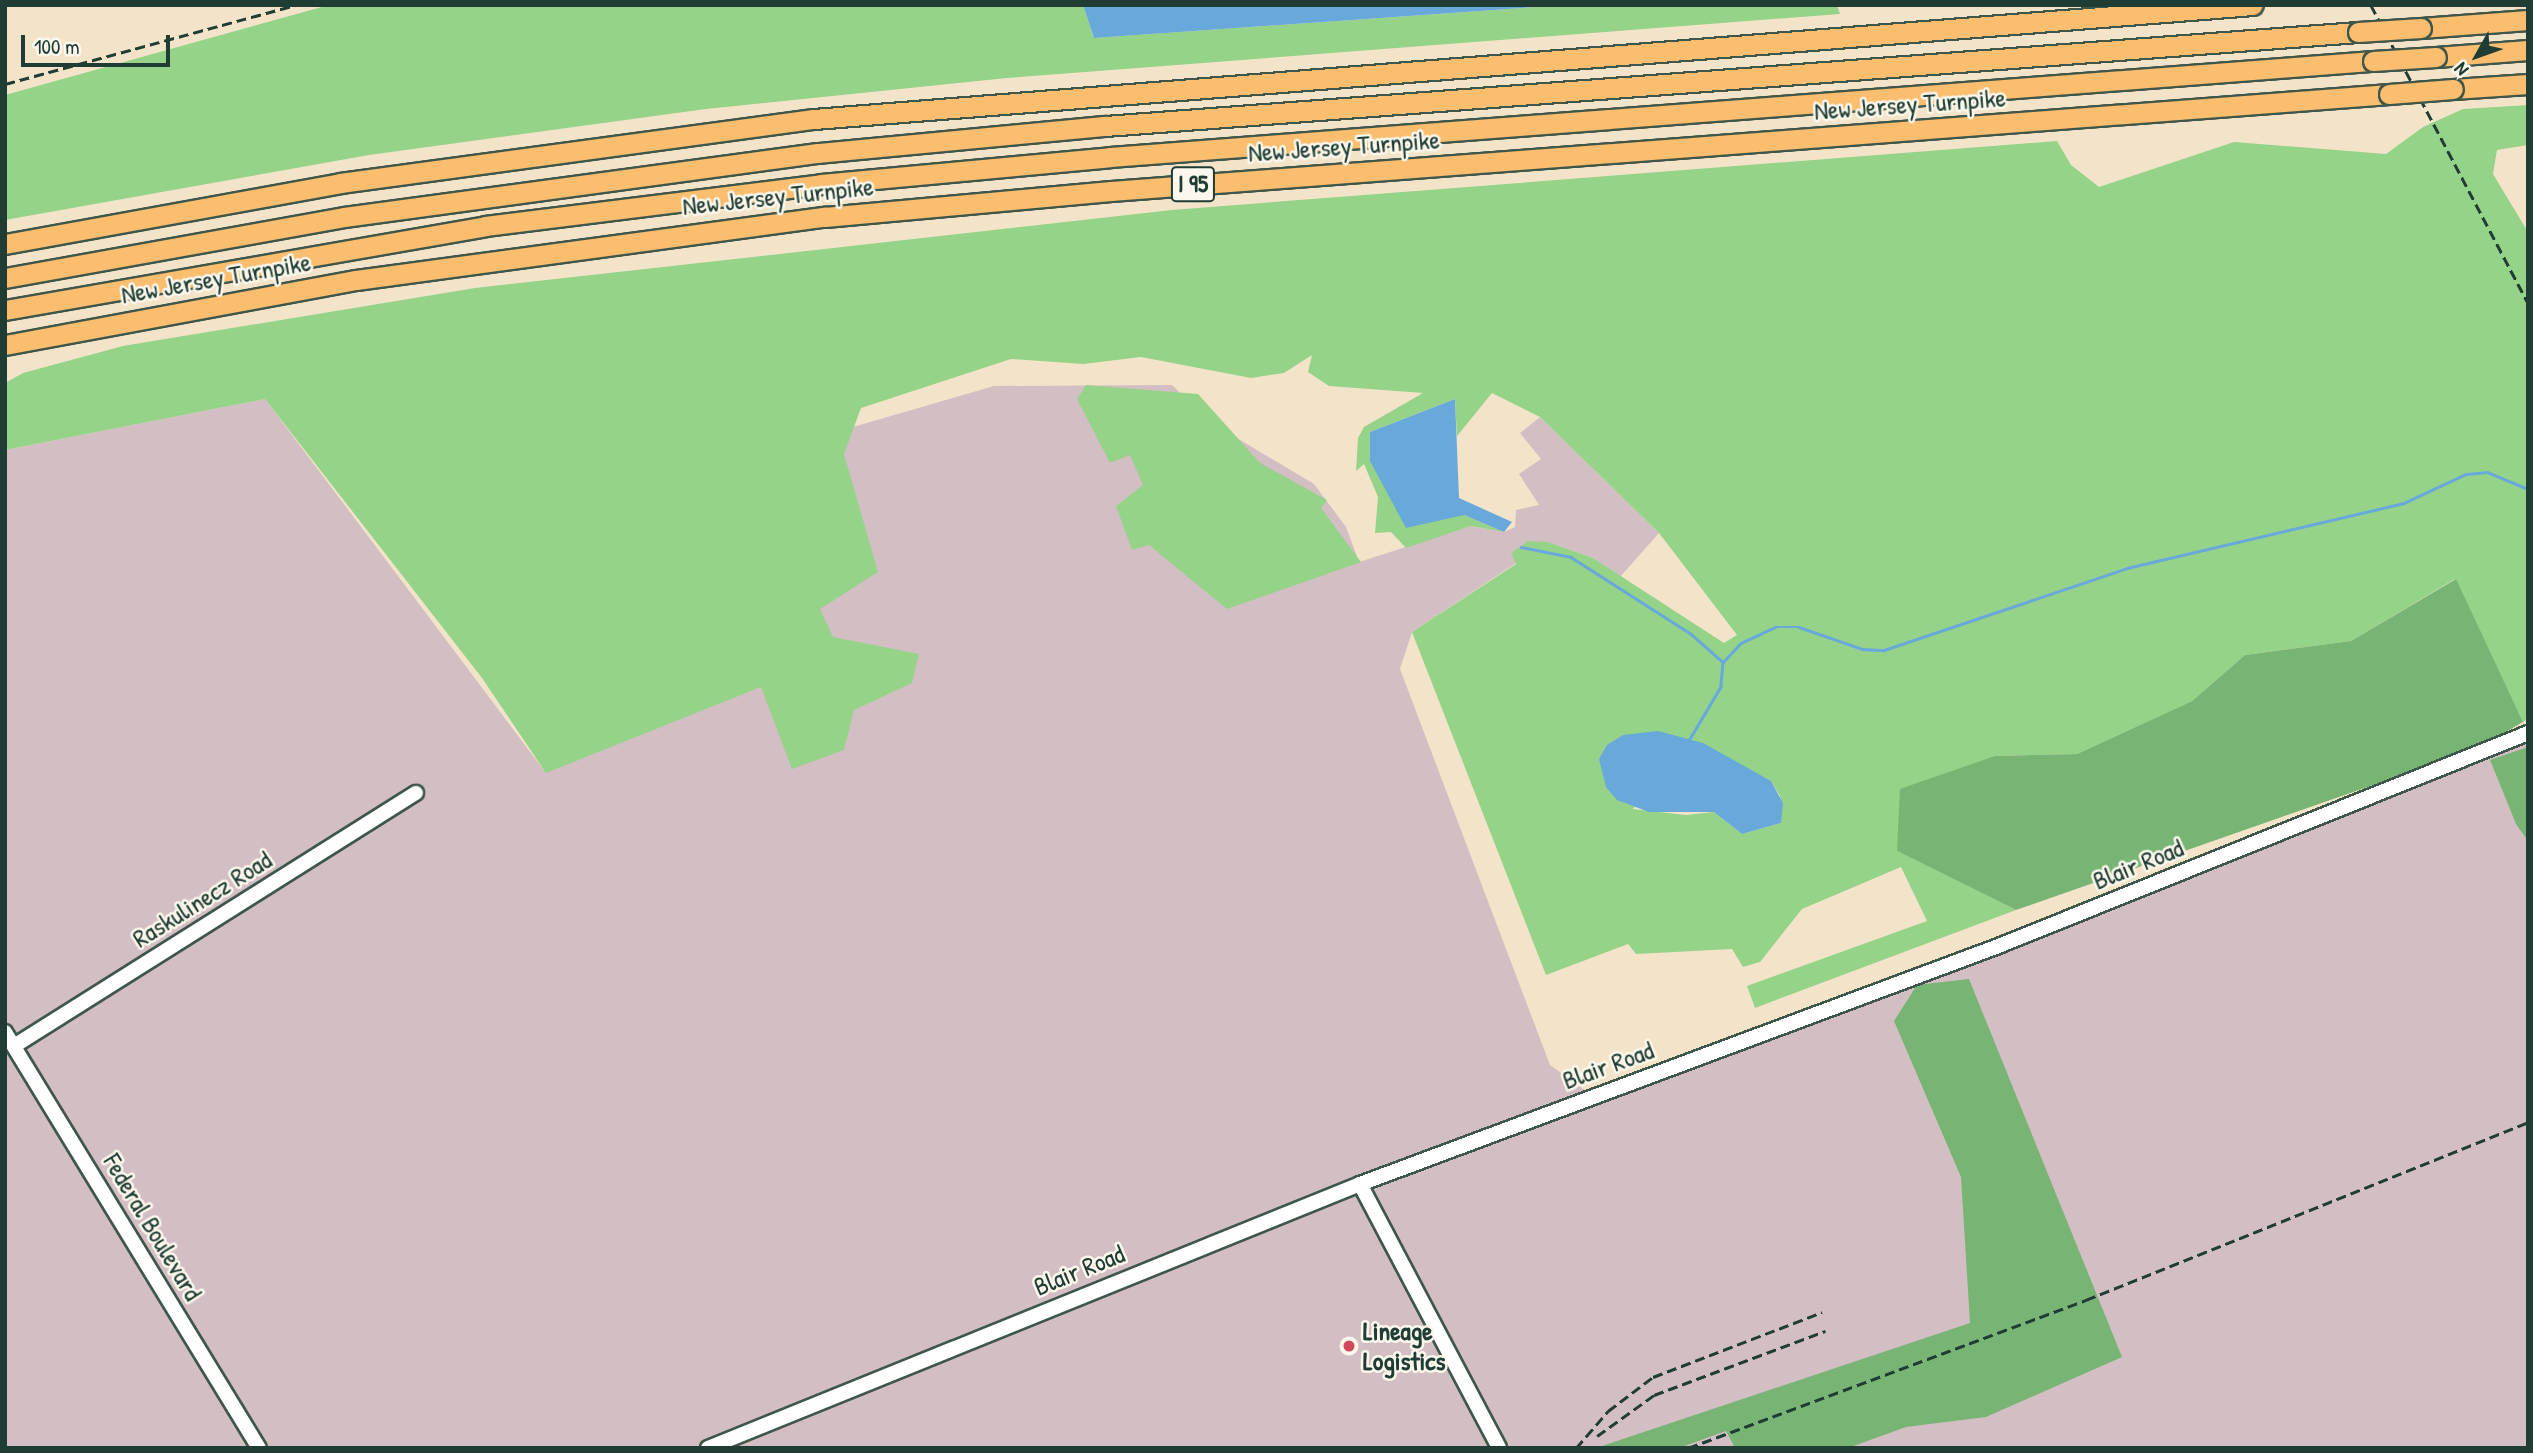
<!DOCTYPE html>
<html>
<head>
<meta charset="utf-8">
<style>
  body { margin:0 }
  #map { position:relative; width:2533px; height:1453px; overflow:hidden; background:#f3e4c9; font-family:"Patrick Hand",sans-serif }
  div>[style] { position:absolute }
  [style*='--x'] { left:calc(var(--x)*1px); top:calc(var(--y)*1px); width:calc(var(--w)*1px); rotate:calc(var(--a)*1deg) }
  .industrial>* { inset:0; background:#d2bec3 }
  .green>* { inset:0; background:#95d389 }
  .forest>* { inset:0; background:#78b575 }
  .water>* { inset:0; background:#68a8db }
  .stream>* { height:2.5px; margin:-1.25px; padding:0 1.25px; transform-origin:1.25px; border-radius:1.25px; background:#68a8db }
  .roads { filter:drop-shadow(2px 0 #3f564a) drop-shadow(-2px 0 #3f564a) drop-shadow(0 2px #3f564a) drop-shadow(0 -2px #3f564a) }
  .minor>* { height:14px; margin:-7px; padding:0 7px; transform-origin:7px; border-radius:7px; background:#fff }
  .highway>* { height:19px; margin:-9.5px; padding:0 9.5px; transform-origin:9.5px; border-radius:9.5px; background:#fbbd6e }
  .rail>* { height:2.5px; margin-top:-1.25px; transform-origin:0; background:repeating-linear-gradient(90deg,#1f3d34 0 10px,transparent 0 15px) }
  .bridges { filter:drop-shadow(2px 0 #3f564a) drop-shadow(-2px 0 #3f564a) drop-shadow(0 2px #3f564a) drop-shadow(0 -2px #3f564a) }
  .highway-bridge>* { height:19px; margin:-9.5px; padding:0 9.5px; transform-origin:9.5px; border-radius:9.5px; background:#fbbd6e }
  .dots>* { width:19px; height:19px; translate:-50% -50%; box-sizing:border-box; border:4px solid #fbf7ec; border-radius:50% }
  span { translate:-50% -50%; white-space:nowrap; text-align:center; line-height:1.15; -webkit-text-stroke:5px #fbf7ec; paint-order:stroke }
  .shield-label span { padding:2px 5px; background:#fbf7ec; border:2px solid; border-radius:5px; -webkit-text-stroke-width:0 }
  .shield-label { font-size:24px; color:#1f3d34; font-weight:700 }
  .street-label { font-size:26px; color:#1f3d34 }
  .poi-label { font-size:26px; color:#1f3d34; font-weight:700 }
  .left { translate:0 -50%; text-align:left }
  .frame { position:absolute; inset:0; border:7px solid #1f3d34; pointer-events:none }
  .north { position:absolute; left:2442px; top:21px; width:70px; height:70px; -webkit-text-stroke:5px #fbf7ec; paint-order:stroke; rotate:230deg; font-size:19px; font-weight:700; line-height:28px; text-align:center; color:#1f3d34 }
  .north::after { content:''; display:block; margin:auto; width:24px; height:32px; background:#1f3d34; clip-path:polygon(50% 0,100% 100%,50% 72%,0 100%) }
  .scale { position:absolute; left:21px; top:35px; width:149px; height:32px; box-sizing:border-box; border:4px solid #1f3d34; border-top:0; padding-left:9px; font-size:21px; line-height:24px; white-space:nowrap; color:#1f3d34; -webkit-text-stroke:5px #fbf7ec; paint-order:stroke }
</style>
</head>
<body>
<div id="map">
  <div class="industrial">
    <i style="clip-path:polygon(1172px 385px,1210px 422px,1314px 484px,1346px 527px,1359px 562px,1471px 526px,1504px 532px,1515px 527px,1516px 510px,1539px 505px,1519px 474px,1541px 459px,1520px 433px,1540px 417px,1659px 533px,1620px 577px,1593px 558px,1548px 542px,1412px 632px,1400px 669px,1550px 1065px,1590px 1094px,2026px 934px,2528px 741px,2528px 1448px,5px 1448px,5px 450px,265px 399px,546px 773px,407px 557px,994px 386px)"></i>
  </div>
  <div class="green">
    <i style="clip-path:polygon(329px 5px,1083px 5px,1094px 38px,1564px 5px,1837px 5px,1840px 14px,1007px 78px,706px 109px,369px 155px,5px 220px,5px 95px)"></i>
    <i style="clip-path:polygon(evenodd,2528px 105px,2528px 145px,2497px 150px,2493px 174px,2528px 232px,2528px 718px,2523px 722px,2455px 579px,2351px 641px,2245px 655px,2192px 701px,2077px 754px,1995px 756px,1897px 851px,2016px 910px,1755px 1008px,1747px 986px,1927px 921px,1901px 867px,1802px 909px,1760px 962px,1743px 967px,1732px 949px,1636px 954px,1628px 944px,1546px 975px,1412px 632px,1516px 564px,1511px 553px,1528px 541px,1548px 542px,1593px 558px,1724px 643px,1737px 635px,1659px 533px,1540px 417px,1492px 393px,1457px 436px,1455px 399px,1370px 432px,1464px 515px,1504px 532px,1471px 526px,1406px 548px,1391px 532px,1375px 533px,1378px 497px,1364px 464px,1356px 471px,1358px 438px,1364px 427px,1423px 393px,1329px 386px,1308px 372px,1312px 355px,1284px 373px,1251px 378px,1141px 357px,1083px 364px,1011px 359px,861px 408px,844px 454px,878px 572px,820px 609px,833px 637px,919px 654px,912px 683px,854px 710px,844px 750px,792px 769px,761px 687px,546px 773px,482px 678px,265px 399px,5px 450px,5px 383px,23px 373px,123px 346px,475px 288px,1172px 210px,2057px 141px,2071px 165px,2099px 187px,2234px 142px,2386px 154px,2423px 127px,2463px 109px,2528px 105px,1690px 739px,1771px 781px,1780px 796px,1781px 823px,1742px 834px,1714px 812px,1686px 815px,1633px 809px,1690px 739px)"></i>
    <i style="clip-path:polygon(1086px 385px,1198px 394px,1260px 463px,1327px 500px,1321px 508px,1361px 562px,1227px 609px,1149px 545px,1132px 550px,1116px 506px,1143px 485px,1130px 455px,1110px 463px,1077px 399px)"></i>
  </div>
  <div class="forest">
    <i style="clip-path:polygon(2456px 579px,2523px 722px,2476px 749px,2016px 910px,1897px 851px,1900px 789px,1995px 756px,2077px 754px,2192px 701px,2245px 655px,2351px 641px)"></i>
    <i style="clip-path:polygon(2528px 747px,2528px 841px,2516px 824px,2490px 760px)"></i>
    <i style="clip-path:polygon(1969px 979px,2122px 1357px,1986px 1417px,1906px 1427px,1848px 1448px,1735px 1448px,1726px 1431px,1679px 1448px,1596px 1448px,1970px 1323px,1961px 1177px,1894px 1021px,1917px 985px)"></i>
  </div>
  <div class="water">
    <i style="clip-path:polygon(1083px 5px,1564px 5px,1094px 38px)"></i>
    <i style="clip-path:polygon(1455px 399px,1459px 498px,1512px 522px,1504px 532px,1464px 515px,1406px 528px,1370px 461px,1370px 432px)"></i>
    <i style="clip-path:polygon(1658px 731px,1703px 743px,1771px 781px,1783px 803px,1781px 823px,1742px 834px,1714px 812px,1649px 812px,1617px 800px,1606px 787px,1599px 759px,1607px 745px,1623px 735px)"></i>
  </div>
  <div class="stream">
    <i style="--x:1521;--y:547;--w:51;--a:11.3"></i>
    <i style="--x:1571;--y:557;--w:141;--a:32.6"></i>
    <i style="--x:1690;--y:633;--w:44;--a:41.3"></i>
    <i style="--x:1723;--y:662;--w:25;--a:95"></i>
    <i style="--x:1721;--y:687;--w:61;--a:120.8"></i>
    <i style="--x:1723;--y:662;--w:26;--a:-47"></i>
    <i style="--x:1741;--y:643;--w:38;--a:-25"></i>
    <i style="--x:1776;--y:627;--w:23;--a:0"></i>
    <i style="--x:1799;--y:627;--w:67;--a:19.2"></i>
    <i style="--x:1862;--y:649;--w:22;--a:3"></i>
    <i style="--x:1884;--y:650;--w:256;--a:-18.6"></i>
    <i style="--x:2127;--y:568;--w:285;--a:-13.2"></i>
    <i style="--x:2404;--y:503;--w:68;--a:-25.1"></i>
    <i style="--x:2466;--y:474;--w:21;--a:-5"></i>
    <i style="--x:2487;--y:472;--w:44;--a:22.5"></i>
  </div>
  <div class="roads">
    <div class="minor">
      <i style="--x:5;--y:1032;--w:487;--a:58.6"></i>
      <i style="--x:14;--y:1046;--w:475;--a:-32.2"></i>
      <i style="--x:1360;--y:1184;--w:298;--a:62.2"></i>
      <i style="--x:708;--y:1448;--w:703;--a:-22.04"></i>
      <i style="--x:1360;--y:1184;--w:679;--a:-20.44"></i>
      <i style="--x:1996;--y:947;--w:573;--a:-21.91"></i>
    </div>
    <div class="highway">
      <i style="--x:2421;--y:28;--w:107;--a:-4.3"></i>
      <i style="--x:2436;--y:57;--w:92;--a:-4.4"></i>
      <i style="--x:2453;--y:89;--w:75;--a:-3.8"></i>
      <i style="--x:5;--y:244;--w:341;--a:-10.3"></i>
      <i style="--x:340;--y:183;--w:478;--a:-7.7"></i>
      <i style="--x:814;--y:119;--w:1443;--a:-4.53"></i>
      <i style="--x:5;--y:278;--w:344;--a:-10.2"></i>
      <i style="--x:344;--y:217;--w:478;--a:-7.7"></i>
      <i style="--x:818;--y:153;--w:288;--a:-5.4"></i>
      <i style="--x:1105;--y:126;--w:1257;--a:-4.29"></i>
      <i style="--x:5;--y:310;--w:487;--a:-9.9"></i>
      <i style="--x:485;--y:226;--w:339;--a:-7.1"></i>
      <i style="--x:821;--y:184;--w:290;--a:-5.3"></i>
      <i style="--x:1110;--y:157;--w:1267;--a:-4.35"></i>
      <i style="--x:5;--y:345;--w:357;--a:-10.5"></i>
      <i style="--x:356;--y:280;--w:473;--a:-7.7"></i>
      <i style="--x:825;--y:217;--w:287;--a:-5.2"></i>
      <i style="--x:1111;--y:191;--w:1282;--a:-4.34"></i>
    </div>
  </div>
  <div class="rail">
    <i style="--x:2371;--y:5;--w:337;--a:62.2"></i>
    <i style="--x:5;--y:84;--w:301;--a:-15.2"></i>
    <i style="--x:1597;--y:1436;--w:70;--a:-35.7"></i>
    <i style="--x:1654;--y:1395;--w:183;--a:-20.5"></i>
    <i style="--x:1576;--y:1448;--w:49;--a:-49.1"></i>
    <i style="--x:1608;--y:1411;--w:56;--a:-37.1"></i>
    <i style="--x:1653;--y:1377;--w:181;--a:-21"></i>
    <i style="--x:1688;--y:1448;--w:425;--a:-20.4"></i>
    <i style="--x:2086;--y:1300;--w:476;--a:-21.9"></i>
  </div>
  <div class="bridges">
    <div class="highway-bridge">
      <i style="--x:2358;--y:32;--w:63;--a:-3.6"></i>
      <i style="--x:2373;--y:61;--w:63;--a:-3.6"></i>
      <i style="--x:2389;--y:94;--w:64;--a:-4.5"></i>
    </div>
  </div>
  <div class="dots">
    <i style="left:1349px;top:1346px;background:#d1495b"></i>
  </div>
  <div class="shield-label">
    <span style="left:1193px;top:184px">I 95</span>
  </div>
  <div class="street-label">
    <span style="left:1910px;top:104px;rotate:-4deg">New Jersey Turnpike</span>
    <span style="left:1344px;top:146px;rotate:-4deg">New Jersey Turnpike</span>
    <span style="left:778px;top:196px;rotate:-6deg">New Jersey Turnpike</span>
    <span style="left:216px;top:278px;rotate:-10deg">New Jersey Turnpike</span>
    <span style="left:2138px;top:864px;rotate:-22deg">Blair Road</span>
    <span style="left:202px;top:899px;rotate:-32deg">Raskulinecz Road</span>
    <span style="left:1608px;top:1065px;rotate:-20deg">Blair Road</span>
    <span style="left:153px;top:1227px;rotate:59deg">Federal Boulevard</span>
    <span style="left:1079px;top:1270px;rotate:-22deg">Blair Road</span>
  </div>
  <div class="poi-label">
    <span class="left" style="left:1363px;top:1346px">Lineage<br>Logistics</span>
  </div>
  <div class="frame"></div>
  <div class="north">N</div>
  <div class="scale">100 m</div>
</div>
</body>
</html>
